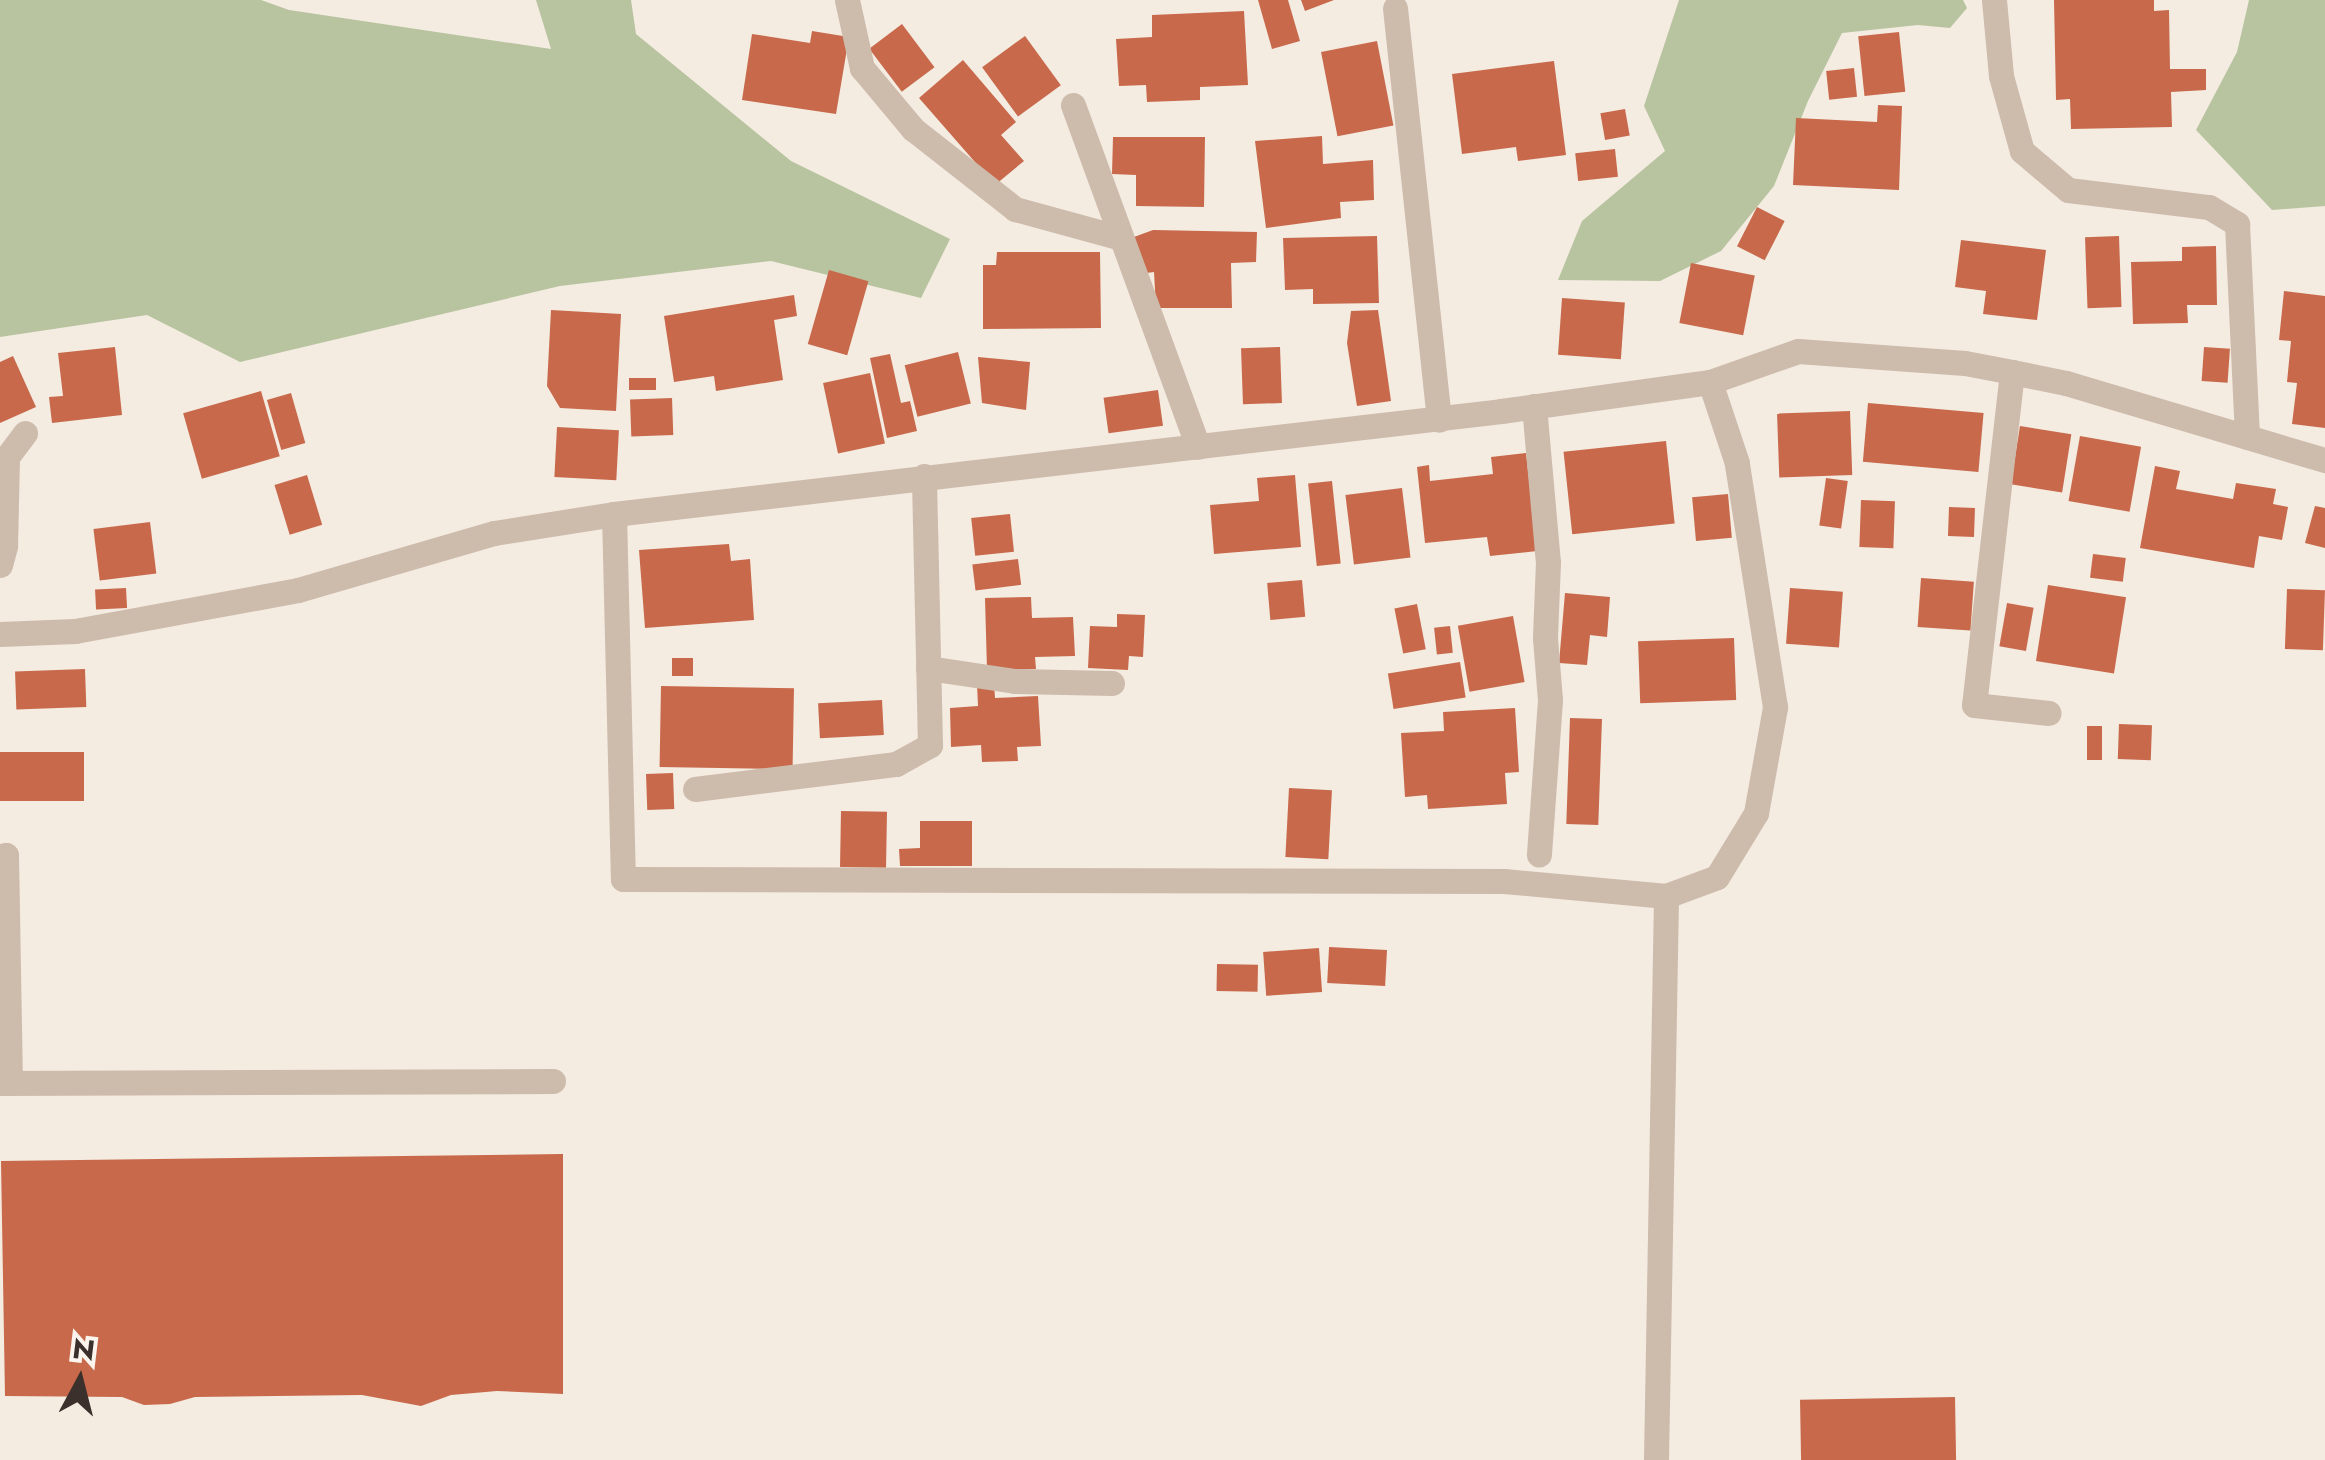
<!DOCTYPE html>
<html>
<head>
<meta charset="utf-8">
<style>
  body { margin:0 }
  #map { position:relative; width:2325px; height:1460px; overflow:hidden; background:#f4ebe1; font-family:Jost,sans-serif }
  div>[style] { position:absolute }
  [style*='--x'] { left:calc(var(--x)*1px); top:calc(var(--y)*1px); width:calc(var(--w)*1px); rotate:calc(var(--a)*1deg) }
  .green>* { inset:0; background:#b8c4a0 }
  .building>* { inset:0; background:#c8694b; transform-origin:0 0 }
  .service>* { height:25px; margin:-12.5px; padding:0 12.5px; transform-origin:12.5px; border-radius:12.5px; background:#cdbbac }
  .minor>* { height:25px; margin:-12.5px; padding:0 12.5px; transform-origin:12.5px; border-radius:12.5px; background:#cdbbac }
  span { translate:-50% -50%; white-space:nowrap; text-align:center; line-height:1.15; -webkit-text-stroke:8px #fbf5ee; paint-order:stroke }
  .north { position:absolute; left:30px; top:1330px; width:100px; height:100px; -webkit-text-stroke:8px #fbf5ee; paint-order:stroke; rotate:7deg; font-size:28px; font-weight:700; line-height:40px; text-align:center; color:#3b302b }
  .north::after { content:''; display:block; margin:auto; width:35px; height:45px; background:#3b302b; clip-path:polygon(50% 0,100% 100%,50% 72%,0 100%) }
</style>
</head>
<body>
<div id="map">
  <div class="green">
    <i style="clip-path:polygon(0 0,261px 0,289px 10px,551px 49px,536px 0,631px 0,636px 34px,791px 161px,950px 239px,921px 298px,771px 261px,560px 286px,240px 362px,147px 315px,0 337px)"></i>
    <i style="clip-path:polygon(1679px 0,1963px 0,1967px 8px,1950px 28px,1918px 25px,1842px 33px,1808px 101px,1774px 186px,1721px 251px,1660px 281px,1558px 280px,1582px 221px,1665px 151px,1644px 106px)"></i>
    <i style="clip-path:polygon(2249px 0,2325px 0,2325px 206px,2272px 210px,2196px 130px,2237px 52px)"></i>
  </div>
  <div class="building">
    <i style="clip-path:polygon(1258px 0,1288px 0,1300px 41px,1272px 49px)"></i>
    <i style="clip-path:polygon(1301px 0,1334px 0,1305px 11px)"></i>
    <i style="clip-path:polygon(2054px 0,2154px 0,2154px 11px,2169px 10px,2170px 69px,2206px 69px,2206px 90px,2171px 92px,2172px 127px,2071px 129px,2070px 99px,2056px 100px)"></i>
    <i style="clip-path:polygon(1244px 11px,1248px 85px,1200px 87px,1200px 100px,1147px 102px,1146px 85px,1119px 86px,1116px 39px,1152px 37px,1152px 15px)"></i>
    <i style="left:902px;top:24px;width:54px;height:41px;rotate:53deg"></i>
    <i style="clip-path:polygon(812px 31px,849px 37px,836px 114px,742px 100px,752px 34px,810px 43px)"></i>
    <i style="left:1899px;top:32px;width:60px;height:41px;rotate:84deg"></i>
    <i style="left:1025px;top:36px;width:61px;height:53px;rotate:54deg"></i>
    <i style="left:1377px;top:41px;width:86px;height:57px;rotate:79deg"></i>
    <i style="clip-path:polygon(963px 60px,1016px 122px,1001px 135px,1024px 161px,995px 185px,919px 98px)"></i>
    <i style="clip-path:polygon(1554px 61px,1566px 155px,1518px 161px,1516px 147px,1462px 154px,1452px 74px)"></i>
    <i style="left:1854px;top:68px;width:29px;height:28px;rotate:84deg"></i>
    <i style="clip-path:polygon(1878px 105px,1902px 106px,1899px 190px,1793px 185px,1796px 118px,1877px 122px)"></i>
    <i style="left:1625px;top:109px;width:27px;height:25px;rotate:80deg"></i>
    <i style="clip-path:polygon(1322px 136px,1323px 164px,1373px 160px,1374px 200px,1340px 202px,1341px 218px,1266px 228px,1255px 141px)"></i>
    <i style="clip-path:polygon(1113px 137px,1205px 137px,1204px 207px,1136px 206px,1136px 175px,1112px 174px)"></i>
    <i style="left:1615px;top:149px;width:28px;height:40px;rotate:84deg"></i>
    <i style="left:1757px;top:207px;width:31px;height:44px;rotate:27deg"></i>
    <i style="clip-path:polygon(1153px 230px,1257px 232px,1256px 262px,1231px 263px,1232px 308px,1156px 308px,1154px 272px,1139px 274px,1134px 237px)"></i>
    <i style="clip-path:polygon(1377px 236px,1379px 303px,1313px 304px,1313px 289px,1285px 290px,1283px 238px)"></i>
    <i style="left:2119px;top:236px;width:71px;height:34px;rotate:88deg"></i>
    <i style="clip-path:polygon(1961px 240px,2046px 250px,2037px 320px,1983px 314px,1986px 291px,1955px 287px)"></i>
    <i style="clip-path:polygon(2216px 246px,2217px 305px,2187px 305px,2188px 323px,2133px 324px,2131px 262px,2182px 261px,2182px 247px)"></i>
    <i style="clip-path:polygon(997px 252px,1100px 252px,1101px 328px,983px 329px,983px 265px,996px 265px)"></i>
    <i style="left:1691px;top:263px;width:65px;height:61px;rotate:11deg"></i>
    <i style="left:829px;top:270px;width:41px;height:77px;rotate:16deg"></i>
    <i style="clip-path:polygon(2284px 291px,2325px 296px,2325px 428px,2292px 424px,2297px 383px,2287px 382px,2291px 341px,2279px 340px)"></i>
    <i style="clip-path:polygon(794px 295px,797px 316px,774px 320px,783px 380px,716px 391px,714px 376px,674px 382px,664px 316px)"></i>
    <i style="left:1562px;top:298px;width:63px;height:57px;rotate:4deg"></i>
    <i style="clip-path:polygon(551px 310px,621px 314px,616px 411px,560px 408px,547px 386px)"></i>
    <i style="clip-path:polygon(1378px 310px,1391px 401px,1357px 406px,1347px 343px,1351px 311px)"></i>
    <i style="clip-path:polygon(115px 347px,122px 415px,52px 423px,49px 397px,63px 396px,58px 353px)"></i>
    <i style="left:1280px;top:347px;width:56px;height:39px;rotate:88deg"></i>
    <i style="left:2204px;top:347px;width:26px;height:34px;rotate:4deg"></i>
    <i style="left:958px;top:352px;width:53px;height:55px;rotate:76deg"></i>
    <i style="clip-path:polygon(890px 354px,901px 403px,910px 401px,917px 431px,887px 438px,870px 358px)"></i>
    <i style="clip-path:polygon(13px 356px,36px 407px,0 423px,0 362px)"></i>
    <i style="clip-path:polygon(978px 357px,1030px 362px,1026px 410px,982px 403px)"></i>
    <i style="left:870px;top:373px;width:72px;height:48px;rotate:78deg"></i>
    <i style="left:656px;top:378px;width:12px;height:27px;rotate:90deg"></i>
    <i style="left:1158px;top:390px;width:36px;height:55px;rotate:82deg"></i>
    <i style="left:261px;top:391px;width:68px;height:81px;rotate:74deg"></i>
    <i style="left:291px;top:393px;width:52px;height:25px;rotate:74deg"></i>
    <i style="left:672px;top:398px;width:37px;height:42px;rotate:88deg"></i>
    <i style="left:1868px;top:403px;width:116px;height:59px;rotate:5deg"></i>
    <i style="left:1850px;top:411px;width:64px;height:73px;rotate:88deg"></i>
    <i style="left:2020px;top:426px;width:52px;height:59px;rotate:9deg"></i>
    <i style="left:557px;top:427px;width:62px;height:50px;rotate:3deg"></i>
    <i style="left:2080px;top:436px;width:62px;height:66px;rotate:10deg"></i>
    <i style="left:1666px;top:441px;width:83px;height:103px;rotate:84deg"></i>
    <i style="clip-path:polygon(1526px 453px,1537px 551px,1490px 556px,1487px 537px,1425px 543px,1417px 467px,1429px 465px,1430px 481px,1493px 474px,1491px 457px)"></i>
    <i style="clip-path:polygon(2155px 466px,2180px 471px,2176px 489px,2233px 499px,2236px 483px,2276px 489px,2273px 504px,2288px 507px,2282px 540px,2259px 536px,2254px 568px,2140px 548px)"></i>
    <i style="left:307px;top:475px;width:52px;height:34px;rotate:73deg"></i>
    <i style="clip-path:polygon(1295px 475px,1301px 547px,1214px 554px,1210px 505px,1259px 501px,1257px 478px)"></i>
    <i style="left:1826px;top:478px;width:22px;height:48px;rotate:8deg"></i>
    <i style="left:1332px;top:481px;width:83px;height:24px;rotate:84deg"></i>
    <i style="left:1402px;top:488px;width:70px;height:57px;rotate:83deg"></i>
    <i style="left:1728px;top:494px;width:44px;height:36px;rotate:85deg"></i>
    <i style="left:1861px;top:500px;width:34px;height:47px;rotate:2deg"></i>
    <i style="clip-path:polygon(2315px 506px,2325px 508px,2325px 548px,2305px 543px)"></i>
    <i style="left:1949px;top:507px;width:26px;height:29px;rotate:2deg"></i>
    <i style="left:1010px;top:514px;width:38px;height:39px;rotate:84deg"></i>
    <i style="left:150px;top:522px;width:52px;height:57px;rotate:83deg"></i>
    <i style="clip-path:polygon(729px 544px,731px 561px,750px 559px,754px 620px,645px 628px,639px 550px)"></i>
    <i style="left:2093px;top:554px;width:33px;height:24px;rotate:7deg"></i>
    <i style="left:1018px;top:559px;width:26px;height:46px;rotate:83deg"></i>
    <i style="left:1921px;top:578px;width:53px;height:49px;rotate:4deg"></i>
    <i style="left:1302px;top:580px;width:37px;height:35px;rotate:85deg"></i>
    <i style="left:2048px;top:585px;width:79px;height:77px;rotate:9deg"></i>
    <i style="left:126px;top:588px;width:20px;height:31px;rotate:87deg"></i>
    <i style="left:1790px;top:588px;width:53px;height:56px;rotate:4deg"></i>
    <i style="left:2287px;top:589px;width:38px;height:60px;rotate:2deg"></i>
    <i style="clip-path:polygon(1565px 593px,1610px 597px,1607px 637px,1590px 635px,1587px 665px,1559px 663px)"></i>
    <i style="clip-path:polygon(1031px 597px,1032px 618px,1073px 617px,1075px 656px,1035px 657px,1036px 669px,987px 670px,985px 598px)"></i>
    <i style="left:2007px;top:603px;width:27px;height:44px;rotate:10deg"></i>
    <i style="left:1417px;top:604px;width:46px;height:23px;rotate:79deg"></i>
    <i style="clip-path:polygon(1117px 614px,1145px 615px,1143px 657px,1129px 656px,1128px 670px,1088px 668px,1090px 626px,1117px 627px)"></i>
    <i style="left:1513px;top:616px;width:67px;height:56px;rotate:80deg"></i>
    <i style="left:1450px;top:626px;width:27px;height:16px;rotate:84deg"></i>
    <i style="left:1734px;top:638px;width:62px;height:96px;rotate:88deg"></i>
    <i style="left:672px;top:658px;width:21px;height:18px"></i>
    <i style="left:1460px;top:662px;width:36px;height:73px;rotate:81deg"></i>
    <i style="left:85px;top:669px;width:38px;height:70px;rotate:88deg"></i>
    <i style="clip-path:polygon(994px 683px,995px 698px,1038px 696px,1041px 746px,1017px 747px,1018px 761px,982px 762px,981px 745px,951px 747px,950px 708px,978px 706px,977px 684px)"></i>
    <i style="left:661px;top:686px;width:133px;height:81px;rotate:1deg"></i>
    <i style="left:882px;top:700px;width:35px;height:64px;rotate:87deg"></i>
    <i style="clip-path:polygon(1515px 708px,1519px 772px,1505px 773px,1507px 804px,1428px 809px,1427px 795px,1405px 797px,1401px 733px,1444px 731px,1443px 712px)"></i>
    <i style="left:1570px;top:718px;width:32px;height:106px;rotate:2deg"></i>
    <i style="left:2119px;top:724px;width:33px;height:35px;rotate:2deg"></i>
    <i style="left:2087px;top:726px;width:15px;height:34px"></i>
    <i style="left:0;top:752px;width:84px;height:49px"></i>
    <i style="left:673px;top:773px;width:36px;height:27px;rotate:88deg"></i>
    <i style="left:1289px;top:788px;width:43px;height:69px;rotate:3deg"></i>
    <i style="left:841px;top:811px;width:46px;height:56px;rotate:1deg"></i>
    <i style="clip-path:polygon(920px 821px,972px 821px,972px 866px,900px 866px,899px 849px,920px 848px)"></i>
    <i style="left:1319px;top:948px;width:44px;height:56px;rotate:86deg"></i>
    <i style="left:1387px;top:950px;width:36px;height:58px;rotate:93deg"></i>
    <i style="left:1217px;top:964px;width:41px;height:27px;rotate:1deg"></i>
    <i style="clip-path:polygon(563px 1154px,563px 1394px,497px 1391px,451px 1395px,421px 1406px,362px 1395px,195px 1397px,170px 1404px,144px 1405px,122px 1397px,5px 1396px,1px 1161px)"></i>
    <i style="left:1955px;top:1397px;width:63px;height:155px;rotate:89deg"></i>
  </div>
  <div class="service">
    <i style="--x:0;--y:856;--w:6;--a:-9"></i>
    <i style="--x:6;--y:855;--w:228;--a:89"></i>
    <i style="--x:0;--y:1083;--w:553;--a:-0.21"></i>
  </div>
  <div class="minor">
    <i style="--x:847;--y:0;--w:70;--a:77.6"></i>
    <i style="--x:862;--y:68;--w:80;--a:50.1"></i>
    <i style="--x:913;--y:129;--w:130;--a:38.1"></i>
    <i style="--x:1015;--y:209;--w:110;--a:15.3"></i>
    <i style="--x:1994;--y:0;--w:76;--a:84.7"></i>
    <i style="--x:2001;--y:76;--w:78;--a:74.4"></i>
    <i style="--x:2022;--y:151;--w:60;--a:40.3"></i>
    <i style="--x:2068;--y:190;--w:142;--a:6.9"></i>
    <i style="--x:2209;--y:207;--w:33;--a:31"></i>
    <i style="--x:2237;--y:224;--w:213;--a:87.3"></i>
    <i style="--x:1395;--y:8;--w:414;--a:83.9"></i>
    <i style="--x:1073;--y:105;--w:364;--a:69.9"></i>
    <i style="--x:2012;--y:372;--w:335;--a:96.5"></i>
    <i style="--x:1974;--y:705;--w:75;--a:6.1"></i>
    <i style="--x:1534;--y:406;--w:157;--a:84.9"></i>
    <i style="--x:1548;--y:562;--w:76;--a:92.3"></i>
    <i style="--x:1545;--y:638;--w:62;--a:85.4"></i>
    <i style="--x:1550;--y:700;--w:155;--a:94.1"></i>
    <i style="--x:614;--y:514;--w:365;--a:88.6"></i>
    <i style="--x:623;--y:879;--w:881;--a:0.13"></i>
    <i style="--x:1504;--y:881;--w:163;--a:5.3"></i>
    <i style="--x:1666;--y:896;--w:54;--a:-20.4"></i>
    <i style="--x:1717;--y:877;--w:75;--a:-58.6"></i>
    <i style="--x:1756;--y:813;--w:108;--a:-79.8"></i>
    <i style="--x:1775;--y:707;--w:247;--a:-98.9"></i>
    <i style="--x:1737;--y:463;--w:85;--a:-108.4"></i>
    <i style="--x:0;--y:565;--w:20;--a:-75"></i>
    <i style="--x:5;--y:546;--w:89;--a:-88.7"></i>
    <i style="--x:7;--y:457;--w:30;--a:-53"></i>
    <i style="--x:0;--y:634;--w:75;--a:-2.3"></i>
    <i style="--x:75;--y:631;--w:227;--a:-10.4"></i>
    <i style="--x:298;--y:590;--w:204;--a:-16.2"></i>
    <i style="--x:494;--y:533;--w:121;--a:-9"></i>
    <i style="--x:614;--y:514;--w:893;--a:-6.62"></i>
    <i style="--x:1501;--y:411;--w:211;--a:-7.9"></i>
    <i style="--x:1710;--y:382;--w:93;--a:-19.4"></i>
    <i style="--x:1798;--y:351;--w:167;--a:4.1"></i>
    <i style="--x:1965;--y:363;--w:48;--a:10.8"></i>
    <i style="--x:2012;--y:372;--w:55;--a:11.5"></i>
    <i style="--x:2066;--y:383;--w:270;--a:16.6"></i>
    <i style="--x:928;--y:668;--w:88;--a:8.5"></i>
    <i style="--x:1015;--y:681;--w:97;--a:1.2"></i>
    <i style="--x:695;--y:789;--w:203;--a:-7.1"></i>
    <i style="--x:896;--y:764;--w:39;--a:-29"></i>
    <i style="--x:930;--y:745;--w:269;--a:-91.3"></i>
    <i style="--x:1656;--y:1460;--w:564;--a:-88.98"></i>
  </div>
  <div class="north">N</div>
</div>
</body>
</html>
